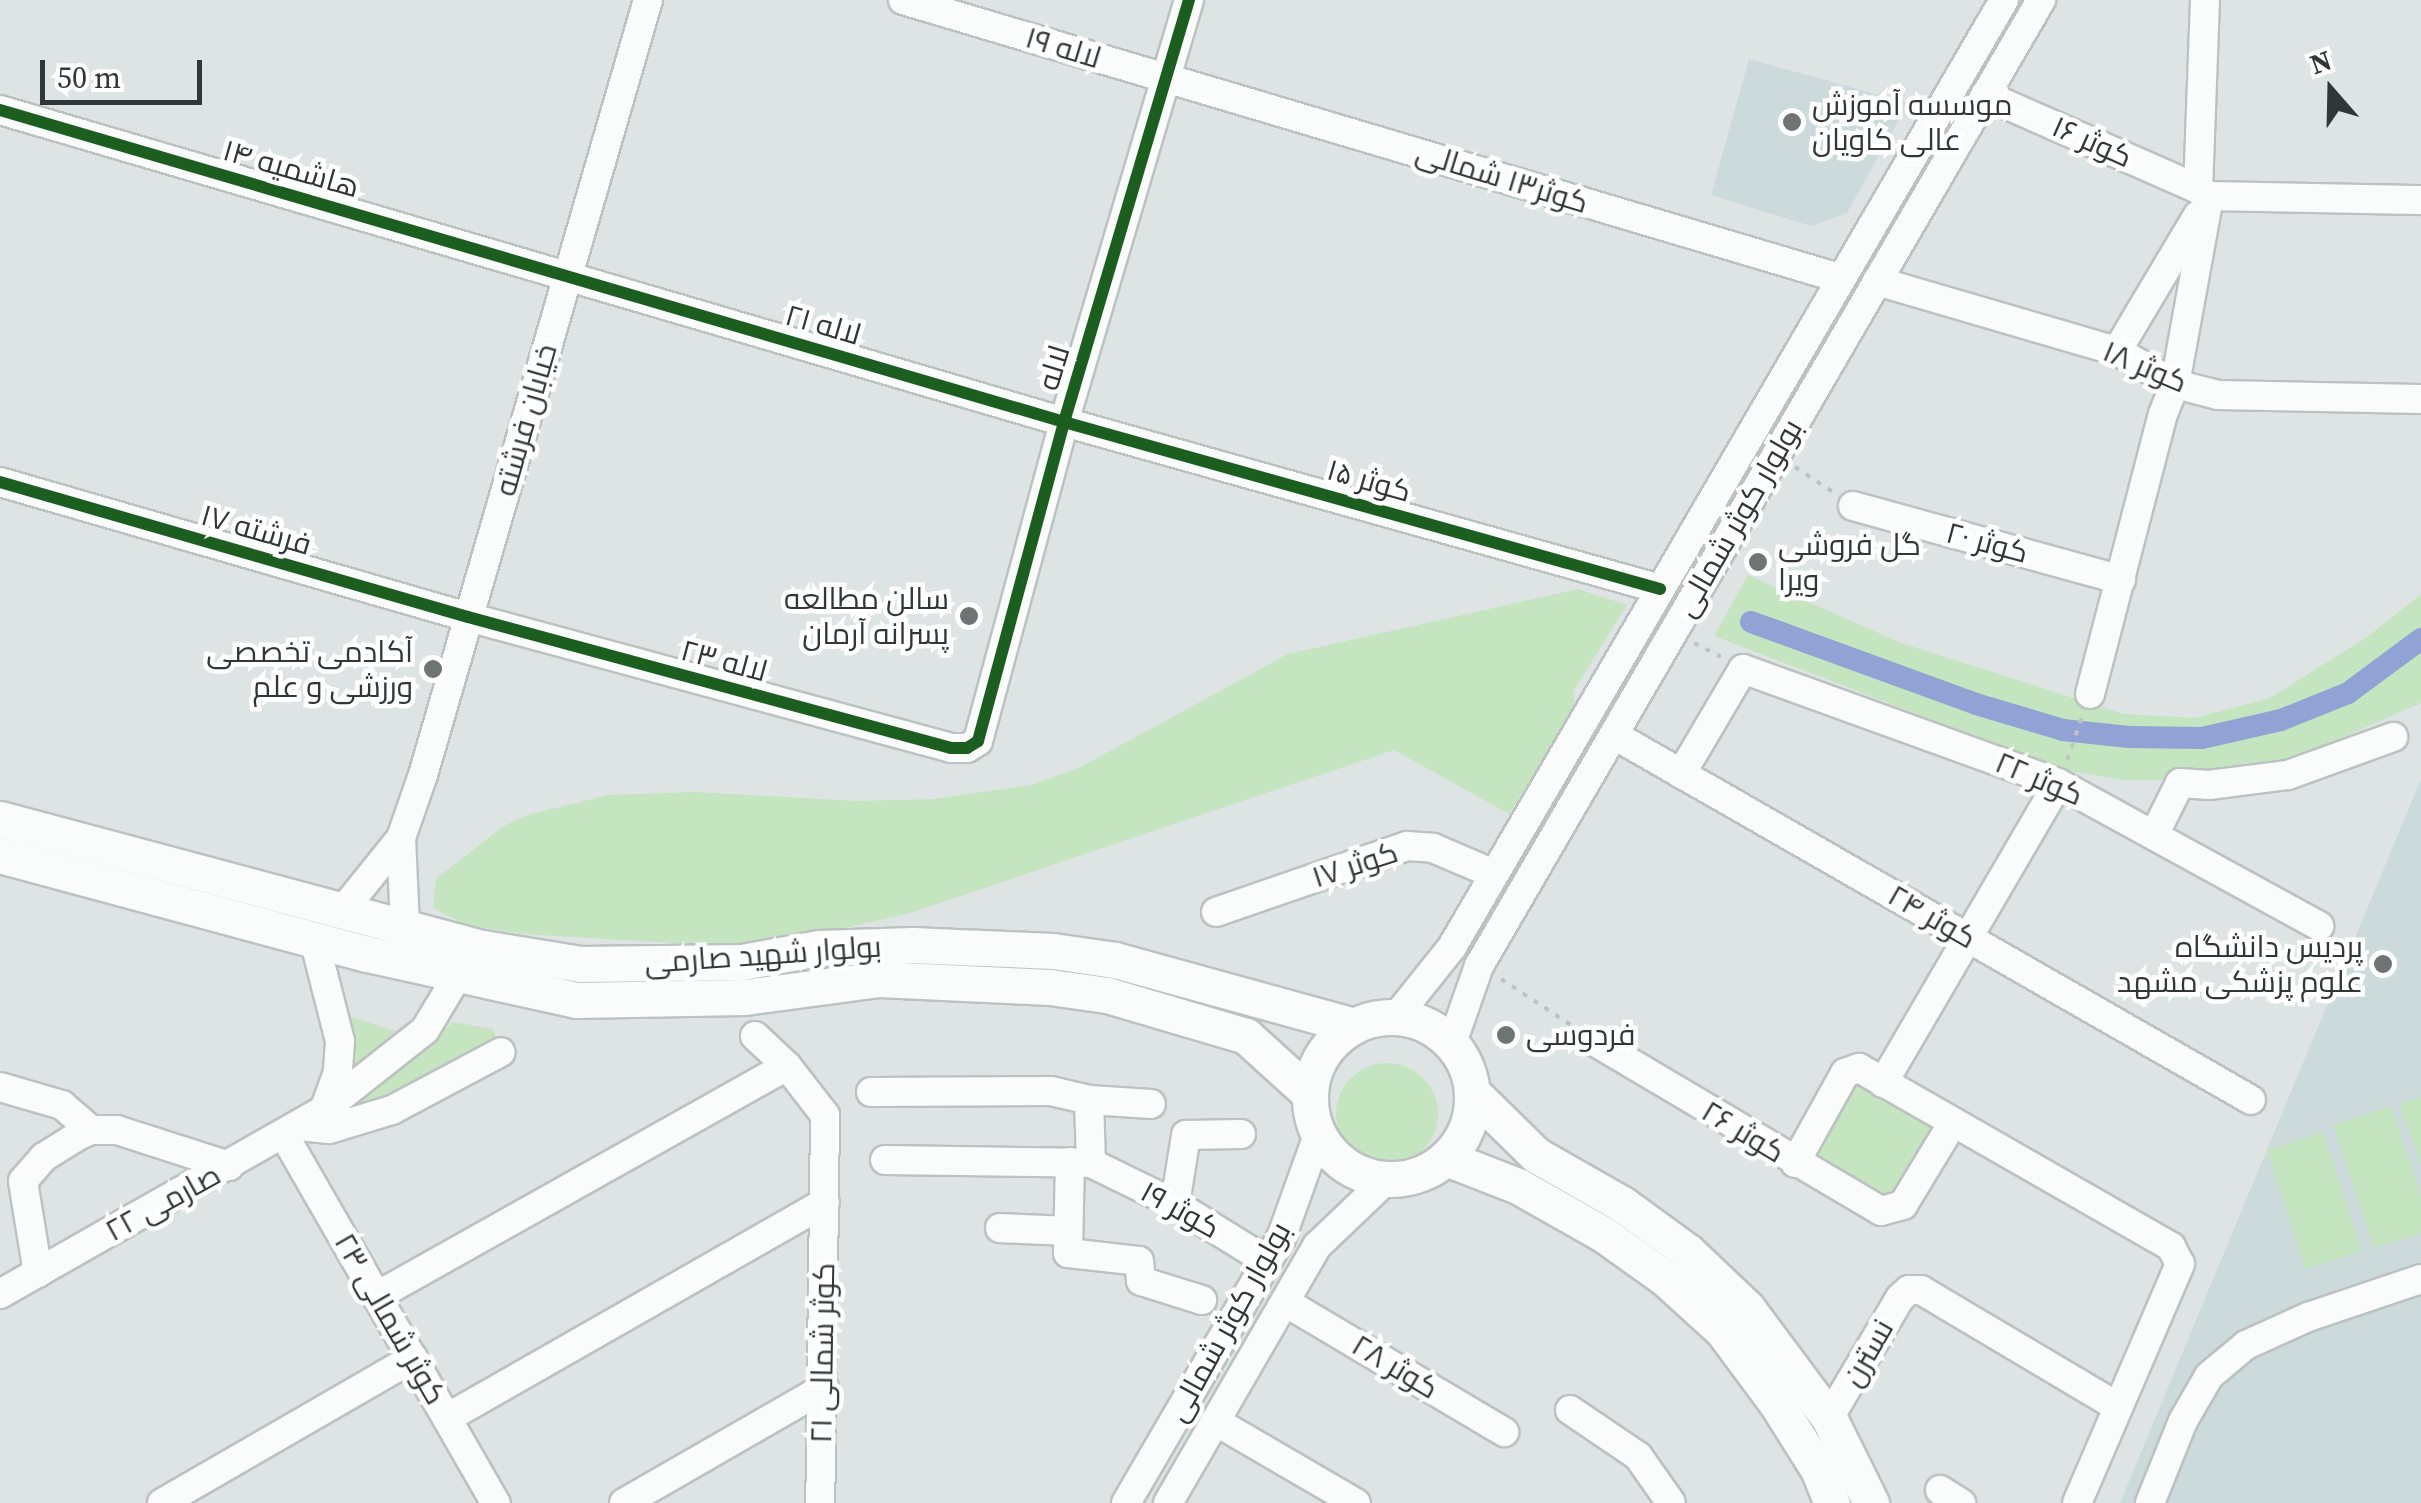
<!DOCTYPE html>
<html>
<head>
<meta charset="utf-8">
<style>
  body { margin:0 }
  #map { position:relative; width:2421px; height:1503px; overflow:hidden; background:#dee4e4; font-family:"Source Serif 4",Cairo,serif }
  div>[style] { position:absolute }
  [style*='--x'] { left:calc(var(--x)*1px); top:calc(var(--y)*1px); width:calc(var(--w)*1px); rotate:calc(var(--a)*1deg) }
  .built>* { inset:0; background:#ccdadc }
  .green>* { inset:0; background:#c5e5c0; transform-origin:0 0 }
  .round { border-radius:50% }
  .canal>* { height:22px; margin:-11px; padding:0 11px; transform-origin:11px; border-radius:11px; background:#92a2d5 }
  .path>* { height:4px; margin-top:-2px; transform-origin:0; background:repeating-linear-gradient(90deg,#c0c2c2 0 5px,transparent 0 13px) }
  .roads { filter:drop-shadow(2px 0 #bcc1c1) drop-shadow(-2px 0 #bcc1c1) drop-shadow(0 2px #bcc1c1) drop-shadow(0 -2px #bcc1c1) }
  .minor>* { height:28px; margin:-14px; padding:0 14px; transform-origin:14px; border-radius:14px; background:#fafbfb }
  .major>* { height:35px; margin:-17.5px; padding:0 17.5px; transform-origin:17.5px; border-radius:17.5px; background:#fafbfb }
  .major>.ring { margin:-17.5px; padding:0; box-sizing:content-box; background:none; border:35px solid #fafbfb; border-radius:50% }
  .cycleway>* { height:12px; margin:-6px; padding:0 6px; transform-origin:6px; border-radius:6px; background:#1b5e20 }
  .dots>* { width:28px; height:28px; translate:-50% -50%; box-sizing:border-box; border:5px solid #fff; border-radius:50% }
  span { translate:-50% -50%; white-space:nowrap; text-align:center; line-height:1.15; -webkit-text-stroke:9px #fff; paint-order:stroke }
  .street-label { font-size:30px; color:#313636 }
  .poi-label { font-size:30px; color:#313636 }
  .left { translate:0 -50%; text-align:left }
  .right { translate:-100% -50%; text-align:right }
  .north { position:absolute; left:2281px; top:40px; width:100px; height:100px; -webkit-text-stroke:8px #fff; paint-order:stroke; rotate:340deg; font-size:28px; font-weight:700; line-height:40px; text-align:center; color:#313636 }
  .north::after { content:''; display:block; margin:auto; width:35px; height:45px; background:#313636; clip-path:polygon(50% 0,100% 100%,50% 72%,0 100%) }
  .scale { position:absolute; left:40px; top:60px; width:162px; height:45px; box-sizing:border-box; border:5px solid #313636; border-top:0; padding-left:12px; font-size:30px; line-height:35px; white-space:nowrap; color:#313636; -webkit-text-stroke:8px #fff; paint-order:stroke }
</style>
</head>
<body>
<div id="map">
  <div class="built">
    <i style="clip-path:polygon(1749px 59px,1908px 103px,1847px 213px,1811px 226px,1711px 195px)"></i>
    <i style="clip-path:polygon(2421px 779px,2421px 1503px,2120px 1503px)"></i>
  </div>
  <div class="green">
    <i style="clip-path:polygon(1748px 575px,1901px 643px,2124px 714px,2195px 718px,2270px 698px,2367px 637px,2421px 594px,2421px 703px,2287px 762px,2206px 780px,2122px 780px,2060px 769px,1714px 636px)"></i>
    <i style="clip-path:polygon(1578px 589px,1627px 605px,1573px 692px,1576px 706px,1509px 814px,1394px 750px,910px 913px,787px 941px,724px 946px,523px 934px,466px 925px,433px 908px,436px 879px,502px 827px,527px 815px,608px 795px,695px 792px,858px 801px,933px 799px,1031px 785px,1079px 768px,1288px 654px)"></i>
    <i style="clip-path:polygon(346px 1015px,395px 1031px,349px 1076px,354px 1051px)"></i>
    <i style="clip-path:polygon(454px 1022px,493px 1029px,499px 1046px,360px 1114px,347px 1103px)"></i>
    <i class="round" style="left:1336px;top:1063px;width:102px;height:102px"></i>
    <i style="left:1857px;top:1081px;width:94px;height:89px;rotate:31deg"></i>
    <i style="clip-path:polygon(2421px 1097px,2421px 1166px,2400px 1104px)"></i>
    <i style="clip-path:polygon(2391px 1106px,2421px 1196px,2421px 1233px,2374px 1248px,2333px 1125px)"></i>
    <i style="left:2323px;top:1132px;width:125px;height:59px;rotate:72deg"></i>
  </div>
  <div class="canal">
    <i style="--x:1751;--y:622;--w:239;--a:20"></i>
    <i style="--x:1976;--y:704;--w:91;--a:16.6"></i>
    <i style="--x:2063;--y:730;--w:66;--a:6.1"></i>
    <i style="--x:2129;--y:737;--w:73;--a:0.8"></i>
    <i style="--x:2202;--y:738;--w:81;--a:-12.8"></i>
    <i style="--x:2281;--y:720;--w:72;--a:-21.9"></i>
    <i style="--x:2348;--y:693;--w:91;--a:-36.5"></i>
  </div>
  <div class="path">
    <i style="--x:1795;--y:467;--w:45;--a:33.3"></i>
    <i style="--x:1694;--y:643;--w:30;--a:27"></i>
    <i style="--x:2067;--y:760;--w:46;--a:-70.8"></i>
    <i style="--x:1501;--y:979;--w:91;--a:33.3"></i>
  </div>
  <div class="roads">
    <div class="minor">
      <i style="--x:903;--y:0;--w:976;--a:16.54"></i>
      <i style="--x:2205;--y:0;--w:189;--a:92.1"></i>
      <i style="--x:2198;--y:189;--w:13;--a:32"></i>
      <i style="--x:1985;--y:95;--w:233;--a:23.8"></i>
      <i style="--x:0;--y:110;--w:1109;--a:16.34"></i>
      <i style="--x:1064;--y:422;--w:619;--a:15.65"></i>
      <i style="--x:2209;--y:196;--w:212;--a:1.1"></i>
      <i style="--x:1877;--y:281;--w:250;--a:16.3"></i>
      <i style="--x:2117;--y:351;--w:67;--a:29.6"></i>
      <i style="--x:2175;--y:384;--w:44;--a:14.3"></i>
      <i style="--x:2218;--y:395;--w:203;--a:1.1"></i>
      <i style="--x:2117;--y:351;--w:158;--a:-59.2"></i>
      <i style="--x:0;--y:482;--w:487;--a:16.1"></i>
      <i style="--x:468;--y:617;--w:500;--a:15.17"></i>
      <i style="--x:951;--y:748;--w:16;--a:0"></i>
      <i style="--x:967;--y:748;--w:13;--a:-32"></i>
      <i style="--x:978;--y:741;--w:330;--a:-74.9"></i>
      <i style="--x:1064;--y:422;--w:440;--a:-73.5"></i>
      <i style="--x:1853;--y:506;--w:278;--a:15.4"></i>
      <i style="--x:2090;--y:694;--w:289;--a:-75.4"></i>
      <i style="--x:2163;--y:414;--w:32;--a:-68"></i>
      <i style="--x:2175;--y:384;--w:191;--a:-79.7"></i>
      <i style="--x:1614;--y:735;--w:734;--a:29.81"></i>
      <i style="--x:1681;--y:774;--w:122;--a:-59.4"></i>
      <i style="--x:1743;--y:669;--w:335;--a:19.9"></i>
      <i style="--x:2058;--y:783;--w:298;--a:28.7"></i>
      <i style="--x:2154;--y:835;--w:58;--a:-63.4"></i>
      <i style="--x:2180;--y:783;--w:29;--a:4"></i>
      <i style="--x:2209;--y:785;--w:80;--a:-7.2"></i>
      <i style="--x:2288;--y:775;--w:112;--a:-19.9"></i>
      <i style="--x:401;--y:838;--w:89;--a:87.4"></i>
      <i style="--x:343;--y:910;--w:92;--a:-51.1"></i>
      <i style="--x:401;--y:838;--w:67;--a:-70.8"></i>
      <i style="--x:423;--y:775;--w:807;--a:-73.81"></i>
      <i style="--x:1216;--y:912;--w:202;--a:-19.1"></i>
      <i style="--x:1407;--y:846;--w:26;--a:4"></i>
      <i style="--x:1433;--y:848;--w:66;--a:23.1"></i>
      <i style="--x:314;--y:939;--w:105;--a:75.7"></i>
      <i style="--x:340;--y:1041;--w:31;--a:94"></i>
      <i style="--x:338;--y:1072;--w:38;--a:110"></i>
      <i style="--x:1396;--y:1017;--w:90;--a:-51.3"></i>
      <i style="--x:1452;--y:947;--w:1096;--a:-59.76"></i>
      <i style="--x:755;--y:1036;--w:44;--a:43.2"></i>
      <i style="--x:787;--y:1066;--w:62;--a:52.2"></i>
      <i style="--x:825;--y:1115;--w:388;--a:90.7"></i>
      <i style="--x:1452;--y:1043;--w:82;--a:-70.7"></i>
      <i style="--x:1479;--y:966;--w:1118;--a:-59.81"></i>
      <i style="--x:1597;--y:1043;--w:330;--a:30.6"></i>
      <i style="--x:1881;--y:1211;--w:23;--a:-15"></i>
      <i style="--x:1903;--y:1205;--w:95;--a:-58.8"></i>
      <i style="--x:1883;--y:1083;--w:347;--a:-59.7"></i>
      <i style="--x:0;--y:1087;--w:65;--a:16.2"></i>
      <i style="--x:62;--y:1105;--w:38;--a:41"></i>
      <i style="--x:871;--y:1092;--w:180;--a:-0.3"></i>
      <i style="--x:1051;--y:1091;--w:39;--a:13"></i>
      <i style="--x:1089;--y:1100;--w:62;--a:3.7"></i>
      <i style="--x:1089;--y:1100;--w:63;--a:88.2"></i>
      <i style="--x:299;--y:1126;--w:30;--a:6"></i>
      <i style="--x:329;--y:1129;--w:66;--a:-16.8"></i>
      <i style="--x:392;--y:1110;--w:123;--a:-28"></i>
      <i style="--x:284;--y:1135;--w:425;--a:60.1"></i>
      <i style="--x:885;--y:1160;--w:206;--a:0.8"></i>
      <i style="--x:1091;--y:1163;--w:93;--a:26"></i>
      <i style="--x:1175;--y:1204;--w:108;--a:31.8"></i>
      <i style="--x:1070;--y:1162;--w:91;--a:91.3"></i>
      <i style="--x:1068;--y:1253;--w:71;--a:6.4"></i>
      <i style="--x:1139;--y:1261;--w:20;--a:84"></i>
      <i style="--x:1141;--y:1281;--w:64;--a:17.3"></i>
      <i style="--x:1795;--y:1163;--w:103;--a:-60.9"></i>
      <i style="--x:1845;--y:1073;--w:15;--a:-20"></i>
      <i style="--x:1859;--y:1068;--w:360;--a:29.8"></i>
      <i style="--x:2171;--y:1247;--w:19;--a:62"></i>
      <i style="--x:2180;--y:1264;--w:260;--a:113.3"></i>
      <i style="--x:1175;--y:1204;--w:70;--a:-80.9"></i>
      <i style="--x:1186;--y:1135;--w:55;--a:-1"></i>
      <i style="--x:1000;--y:1228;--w:68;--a:2.5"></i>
      <i style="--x:38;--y:1273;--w:93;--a:-99.3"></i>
      <i style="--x:23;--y:1181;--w:32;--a:-49"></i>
      <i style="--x:44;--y:1157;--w:39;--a:-32"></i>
      <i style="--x:77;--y:1136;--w:15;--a:-23"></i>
      <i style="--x:91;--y:1130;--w:26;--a:0"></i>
      <i style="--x:117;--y:1130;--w:118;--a:17.8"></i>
      <i style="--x:0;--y:1294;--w:374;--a:-29.6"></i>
      <i style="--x:325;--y:1109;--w:127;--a:-38.3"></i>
      <i style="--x:425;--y:1030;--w:64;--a:-59"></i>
      <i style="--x:377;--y:1296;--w:470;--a:-29.3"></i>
      <i style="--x:1285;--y:1302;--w:255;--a:30.7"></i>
      <i style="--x:1570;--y:1410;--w:82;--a:34.1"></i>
      <i style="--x:1638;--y:1456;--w:57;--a:54.9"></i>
      <i style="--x:447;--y:1418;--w:435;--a:-29.7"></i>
      <i style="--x:1829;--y:1418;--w:139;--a:-59.4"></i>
      <i style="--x:1900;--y:1298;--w:12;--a:-42"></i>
      <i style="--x:1909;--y:1290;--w:12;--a:0"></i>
      <i style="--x:1921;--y:1290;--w:227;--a:30.7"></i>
      <i style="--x:1215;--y:1421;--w:163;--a:30.2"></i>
      <i style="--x:1940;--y:1490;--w:25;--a:32"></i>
      <i style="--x:162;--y:1503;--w:290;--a:-30"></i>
      <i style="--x:624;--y:1503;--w:231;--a:-29.9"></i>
      <i style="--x:1126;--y:1503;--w:307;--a:-59.7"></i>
      <i style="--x:1281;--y:1238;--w:109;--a:-70.2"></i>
      <i style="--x:1168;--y:1503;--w:297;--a:-59.9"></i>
      <i style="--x:1317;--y:1246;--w:97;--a:-43.7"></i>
      <i style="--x:2150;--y:1503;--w:88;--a:-68.1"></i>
      <i style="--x:2183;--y:1421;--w:52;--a:-60"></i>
      <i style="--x:2209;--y:1376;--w:48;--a:-40"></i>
      <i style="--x:2246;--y:1345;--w:68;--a:-24.3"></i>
      <i style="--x:2308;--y:1317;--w:119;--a:-18.6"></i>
    </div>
    <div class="major">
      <i style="--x:0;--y:819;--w:500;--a:15"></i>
      <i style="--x:483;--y:948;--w:99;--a:9.3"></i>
      <i style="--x:581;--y:964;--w:161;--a:-0.7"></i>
      <i style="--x:742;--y:962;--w:78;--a:-10.3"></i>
      <i style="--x:819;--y:948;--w:94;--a:-1.8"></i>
      <i style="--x:913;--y:945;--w:140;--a:2.5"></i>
      <i style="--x:1053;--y:951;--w:63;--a:8.3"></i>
      <i style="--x:1115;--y:960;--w:248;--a:15.4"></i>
      <i style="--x:0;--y:855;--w:380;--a:15.1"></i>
      <i style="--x:367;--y:954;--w:214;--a:12.4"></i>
      <i style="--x:576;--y:1000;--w:169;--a:-1"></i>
      <i style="--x:745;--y:997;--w:135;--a:-7.7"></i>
      <i style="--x:879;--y:979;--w:171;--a:2.7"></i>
      <i style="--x:1050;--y:987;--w:58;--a:8"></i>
      <i style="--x:1107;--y:995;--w:145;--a:16.4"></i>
      <i style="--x:1246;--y:1036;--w:86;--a:42.2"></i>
      <i class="ring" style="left:1310px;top:1017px;width:127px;height:127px"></i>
      <i style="--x:1473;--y:1093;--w:88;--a:44.5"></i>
      <i style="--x:1536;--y:1155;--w:99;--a:29.7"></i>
      <i style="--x:1622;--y:1204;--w:82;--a:36"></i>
      <i style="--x:1688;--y:1252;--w:81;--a:43.5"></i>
      <i style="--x:1747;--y:1308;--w:137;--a:53.3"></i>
      <i style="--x:1829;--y:1418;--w:95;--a:63.7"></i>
      <i style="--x:1446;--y:1158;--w:77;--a:21.3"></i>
      <i style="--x:1518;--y:1186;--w:98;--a:29.5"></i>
      <i style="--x:1603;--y:1234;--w:77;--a:35.5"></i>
      <i style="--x:1666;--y:1279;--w:77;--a:42.4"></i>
      <i style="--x:1723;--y:1331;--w:91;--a:53.5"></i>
      <i style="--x:1777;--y:1404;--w:77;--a:57.8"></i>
      <i style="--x:1818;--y:1469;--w:37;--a:68"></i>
    </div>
  </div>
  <div class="cycleway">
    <i style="--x:0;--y:110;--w:1109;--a:16.34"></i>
    <i style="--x:1064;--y:422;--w:619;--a:15.65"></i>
    <i style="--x:0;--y:482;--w:487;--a:16.1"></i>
    <i style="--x:468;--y:617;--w:500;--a:15.17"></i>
    <i style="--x:951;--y:748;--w:16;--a:0"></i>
    <i style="--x:967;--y:748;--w:13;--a:-32"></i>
    <i style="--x:978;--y:741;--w:330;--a:-74.9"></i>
    <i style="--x:1064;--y:422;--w:440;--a:-73.5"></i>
  </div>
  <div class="dots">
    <i style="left:1792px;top:122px;background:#6e7373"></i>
    <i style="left:1758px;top:562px;background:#6e7373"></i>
    <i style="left:969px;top:616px;background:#6e7373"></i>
    <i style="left:433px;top:669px;background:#6e7373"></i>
    <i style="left:2383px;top:964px;background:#6e7373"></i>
    <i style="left:1506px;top:1035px;background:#6e7373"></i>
  </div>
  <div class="street-label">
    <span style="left:1063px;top:48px;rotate:17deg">لاله ۱۹</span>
    <span style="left:2092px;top:142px;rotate:24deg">کوثر ۱۶</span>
    <span style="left:291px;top:169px;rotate:16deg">هاشمیه ۱۴</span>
    <span style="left:1502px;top:178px;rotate:17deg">کوثر۱۳ شمالی</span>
    <span style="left:823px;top:325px;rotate:16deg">لاله ۲۱</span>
    <span style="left:2145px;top:367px;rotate:23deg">کوثر ۱۸</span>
    <span style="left:1054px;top:368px;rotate:-73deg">لاله</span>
    <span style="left:526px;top:420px;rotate:-74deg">خیابان فرشته</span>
    <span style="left:1369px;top:481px;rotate:16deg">کوثر ۱۵</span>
    <span style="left:1739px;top:518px;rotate:-60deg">بولوار کوثر شمالی</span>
    <span style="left:256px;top:530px;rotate:16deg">فرشته ۱۷</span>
    <span style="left:1987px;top:543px;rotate:15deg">کوثر ۲۰</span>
    <span style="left:724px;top:661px;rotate:15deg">لاله ۲۳</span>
    <span style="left:2039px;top:779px;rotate:23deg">کوثر ۲۲</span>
    <span style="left:1355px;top:865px;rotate:-18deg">کوثر ۱۷</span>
    <span style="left:1932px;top:917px;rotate:30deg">کوثر ۲۴</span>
    <span style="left:763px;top:955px;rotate:-4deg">بولوار شهید صارمی</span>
    <span style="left:1743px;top:1132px;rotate:31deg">کوثر ۲۶</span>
    <span style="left:163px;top:1203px;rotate:-29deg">صارمی ۲۲</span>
    <span style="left:1180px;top:1210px;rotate:29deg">کوثر ۱۹</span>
    <span style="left:390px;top:1319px;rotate:60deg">کوثر شمالی ۲۳</span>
    <span style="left:1229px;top:1322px;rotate:-61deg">بولوار کوثر شمالی</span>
    <span style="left:823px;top:1353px;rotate:-89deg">کوثر شمالی ۲۱</span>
    <span style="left:1868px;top:1353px;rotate:-60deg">نسترن</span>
    <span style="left:1395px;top:1367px;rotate:31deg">کوثر ۲۸</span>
  </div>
  <div class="poi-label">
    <span class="left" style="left:1812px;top:122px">موسسه آموزش<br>عالی کاویان</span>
    <span class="left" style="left:1778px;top:562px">گل فروشی<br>ویرا</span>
    <span class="right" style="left:949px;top:616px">سالن مطالعه<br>پسرانه آرمان</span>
    <span class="right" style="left:413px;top:669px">آکادمی تخصصی<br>ورزشی و علم</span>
    <span class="right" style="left:2363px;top:964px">پردیس دانشگاه<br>علوم پزشکی مشهد</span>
    <span class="left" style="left:1526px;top:1035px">فردوسی</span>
  </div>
  <div class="north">N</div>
  <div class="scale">50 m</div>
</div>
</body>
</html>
